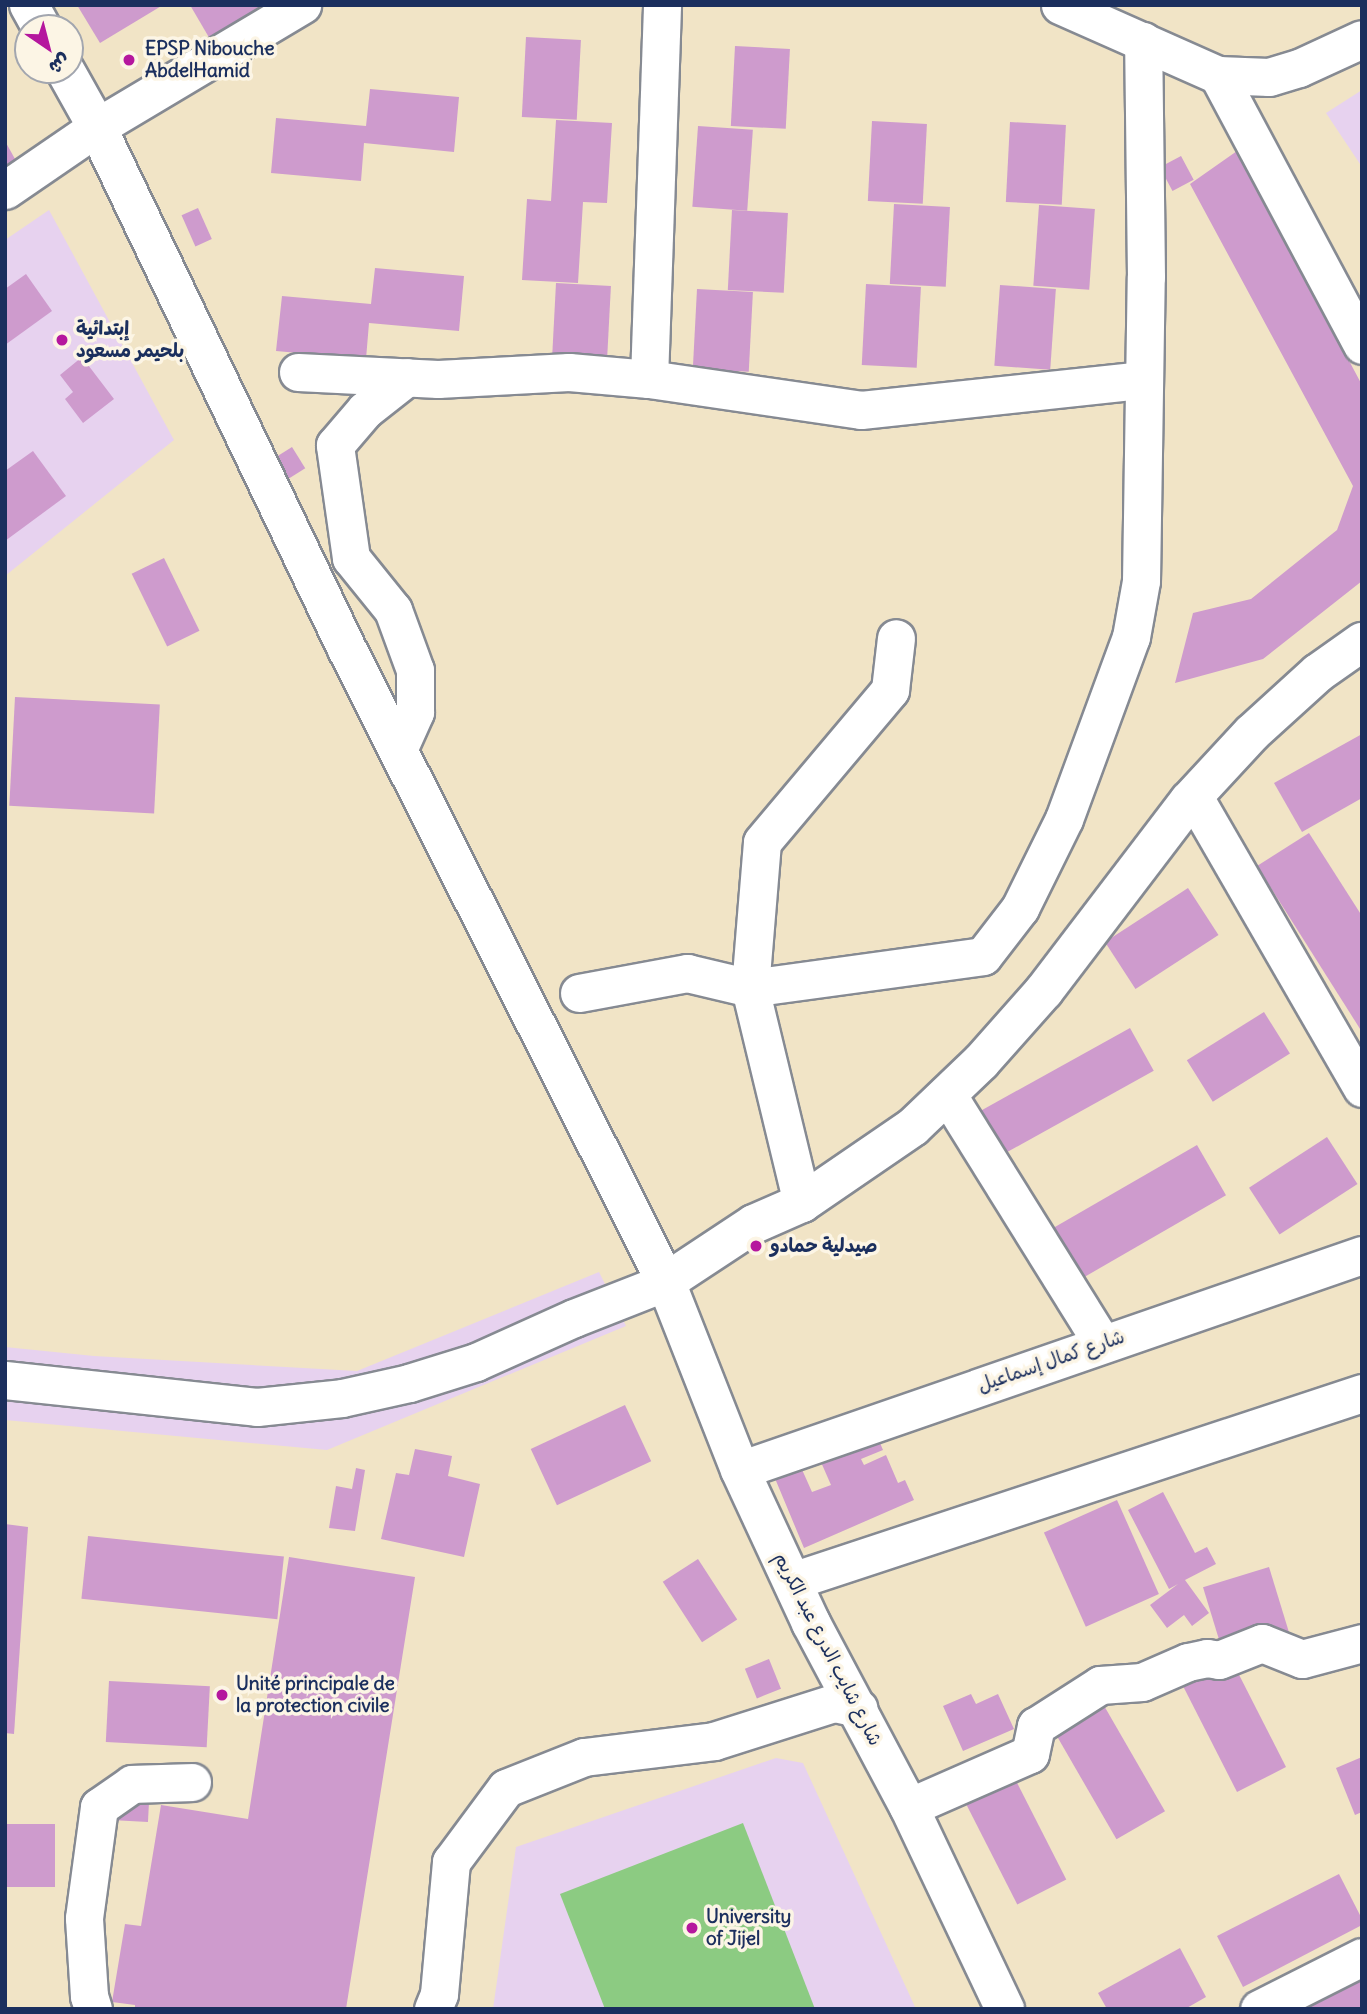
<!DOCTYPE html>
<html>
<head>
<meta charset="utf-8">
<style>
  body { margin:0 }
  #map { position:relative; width:1367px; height:2014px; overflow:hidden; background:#f1e4c6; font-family:Delius,"Playpen Sans Arabic",sans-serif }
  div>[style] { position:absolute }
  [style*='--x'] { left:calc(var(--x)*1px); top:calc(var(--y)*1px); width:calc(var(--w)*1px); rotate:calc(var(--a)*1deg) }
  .built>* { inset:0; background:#e7d2ef }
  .green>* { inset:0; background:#8ccb82 }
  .building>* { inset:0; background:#ce9bcd; transform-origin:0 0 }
  .roads { filter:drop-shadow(2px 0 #868a92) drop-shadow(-2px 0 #868a92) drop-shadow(0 2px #868a92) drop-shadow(0 -2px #868a92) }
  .street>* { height:37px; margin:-18.5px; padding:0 18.5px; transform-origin:18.5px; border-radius:18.5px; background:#fff }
  .secondary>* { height:38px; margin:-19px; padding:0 19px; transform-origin:19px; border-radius:19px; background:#fff }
  .dots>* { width:19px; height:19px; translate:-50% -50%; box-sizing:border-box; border:4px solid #fcf5e5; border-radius:50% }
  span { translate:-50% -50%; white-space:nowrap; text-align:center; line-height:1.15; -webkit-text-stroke:7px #fcf5e5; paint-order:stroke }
  .poi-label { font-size:19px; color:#1b2f5e; font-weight:700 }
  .left { translate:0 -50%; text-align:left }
  .street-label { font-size:19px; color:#1b2f5e }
  .frame { position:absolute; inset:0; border:7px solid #1b2f5e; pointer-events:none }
  .north { position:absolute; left:14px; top:14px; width:70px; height:70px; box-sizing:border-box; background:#fcf5e5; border:2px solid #a2a6af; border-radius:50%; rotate:145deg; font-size:19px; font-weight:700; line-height:28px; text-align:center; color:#1b2f5e }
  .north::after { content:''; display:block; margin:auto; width:24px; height:32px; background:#b5179e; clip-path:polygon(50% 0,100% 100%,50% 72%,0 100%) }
</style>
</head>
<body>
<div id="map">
  <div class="built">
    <i style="clip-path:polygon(1362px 90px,1362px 167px,1326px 113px)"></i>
    <i style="clip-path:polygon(49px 210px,174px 440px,5px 576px,5px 240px)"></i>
    <i style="clip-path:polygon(599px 1272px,626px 1326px,327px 1450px,5px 1420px,5px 1347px,94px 1356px,357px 1371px)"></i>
    <i style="clip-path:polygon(776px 1758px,803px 1763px,916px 2009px,493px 2009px,516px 1847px)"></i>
  </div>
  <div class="green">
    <i style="clip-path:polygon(743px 1823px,815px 2009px,605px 2009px,560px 1894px)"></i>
  </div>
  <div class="building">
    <i style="clip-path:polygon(77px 5px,163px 5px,100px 43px)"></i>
    <i style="clip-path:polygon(190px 5px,285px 5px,214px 46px)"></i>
    <i style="left:526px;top:37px;width:55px;height:80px;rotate:3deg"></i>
    <i style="left:735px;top:46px;width:55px;height:80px;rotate:3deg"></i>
    <i style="clip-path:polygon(370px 89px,459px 97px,454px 152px,364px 143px,361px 181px,271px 173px,276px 118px,366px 126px)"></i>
    <i style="clip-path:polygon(556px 120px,612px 123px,607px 203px,583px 202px,578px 283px,522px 280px,527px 199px,551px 201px)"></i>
    <i style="left:872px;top:121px;width:55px;height:80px;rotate:3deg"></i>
    <i style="left:1010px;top:122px;width:56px;height:80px;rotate:3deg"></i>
    <i style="left:698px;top:126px;width:55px;height:81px;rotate:4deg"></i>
    <i style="clip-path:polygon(5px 141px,20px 168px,5px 175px)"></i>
    <i style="clip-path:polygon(1237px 151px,1362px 385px,1362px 581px,1263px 659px,1175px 683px,1193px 613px,1251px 599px,1337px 530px,1353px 486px,1190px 184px)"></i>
    <i style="left:1181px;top:156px;width:27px;height:24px;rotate:62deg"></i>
    <i style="left:894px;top:204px;width:56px;height:80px;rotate:3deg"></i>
    <i style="left:1039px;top:205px;width:56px;height:81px;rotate:4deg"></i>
    <i style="left:198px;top:208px;width:34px;height:18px;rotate:66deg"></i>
    <i style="left:732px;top:210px;width:56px;height:80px;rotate:3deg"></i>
    <i style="clip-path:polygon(375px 268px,464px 276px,459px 331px,369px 323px,366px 359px,276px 351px,282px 296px,371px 304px)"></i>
    <i style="clip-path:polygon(26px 274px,52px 311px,5px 345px,5px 289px)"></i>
    <i style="left:556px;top:283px;width:55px;height:80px;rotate:3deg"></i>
    <i style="left:866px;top:284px;width:55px;height:81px;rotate:3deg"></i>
    <i style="left:1000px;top:285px;width:56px;height:81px;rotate:4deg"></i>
    <i style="left:697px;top:289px;width:56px;height:80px;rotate:3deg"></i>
    <i style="clip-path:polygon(82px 357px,114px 399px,83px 423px,65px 399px,73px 392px,60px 375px)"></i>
    <i style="left:292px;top:447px;width:25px;height:23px;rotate:58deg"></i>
    <i style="clip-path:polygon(33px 451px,66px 496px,5px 541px,5px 471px)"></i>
    <i style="left:164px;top:558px;width:81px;height:36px;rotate:64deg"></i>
    <i style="left:15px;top:697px;width:145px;height:109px;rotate:3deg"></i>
    <i style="clip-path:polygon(1362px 734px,1362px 798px,1302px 832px,1274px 783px)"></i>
    <i style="clip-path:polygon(1309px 833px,1362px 916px,1362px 1032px,1257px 866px)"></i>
    <i style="left:1188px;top:888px;width:56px;height:99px;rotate:57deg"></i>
    <i style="left:1264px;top:1012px;width:49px;height:91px;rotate:58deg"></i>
    <i style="left:1130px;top:1028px;width:49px;height:186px;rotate:61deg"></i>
    <i style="left:1327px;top:1137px;width:56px;height:93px;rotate:57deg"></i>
    <i style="left:1197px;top:1145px;width:58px;height:181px;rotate:60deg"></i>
    <i style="left:625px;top:1405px;width:62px;height:104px;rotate:65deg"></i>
    <i style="clip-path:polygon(874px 1429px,883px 1450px,861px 1459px,864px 1465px,886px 1455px,898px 1483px,905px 1480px,914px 1500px,804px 1548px,774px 1476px,800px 1465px,812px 1492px,831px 1485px,817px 1453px)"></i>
    <i style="clip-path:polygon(415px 1449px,452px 1456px,448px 1476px,480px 1484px,464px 1557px,381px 1539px,396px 1473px,409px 1475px)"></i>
    <i style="clip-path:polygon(356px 1468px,365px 1470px,355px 1531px,329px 1528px,336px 1486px,352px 1489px)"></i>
    <i style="clip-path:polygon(1163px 1492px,1195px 1553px,1207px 1547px,1216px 1564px,1185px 1580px,1209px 1613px,1192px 1626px,1184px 1615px,1167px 1628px,1150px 1605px,1178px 1584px,1169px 1589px,1128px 1510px)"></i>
    <i style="left:1117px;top:1500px;width:103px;height:80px;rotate:66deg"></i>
    <i style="clip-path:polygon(5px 1524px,28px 1527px,14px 1734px,5px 1733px)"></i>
    <i style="left:88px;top:1536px;width:197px;height:63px;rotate:6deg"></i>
    <i style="clip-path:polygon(289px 1557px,415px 1577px,346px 2009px,135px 2009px,135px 2005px,112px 2002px,125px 1924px,141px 1926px,161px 1805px,248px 1819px)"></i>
    <i style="left:698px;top:1559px;width:72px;height:42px;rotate:57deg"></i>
    <i style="left:1269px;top:1567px;width:68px;height:69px;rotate:73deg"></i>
    <i style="left:769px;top:1659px;width:32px;height:26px;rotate:68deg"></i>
    <i style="left:1232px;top:1661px;width:119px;height:55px;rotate:63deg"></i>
    <i style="left:109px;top:1681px;width:101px;height:61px;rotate:3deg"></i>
    <i style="clip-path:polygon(971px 1694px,976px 1704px,998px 1694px,1014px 1729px,963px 1751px,943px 1706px)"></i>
    <i style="left:1099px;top:1697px;width:132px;height:56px;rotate:60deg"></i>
    <i style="clip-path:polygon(1362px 1757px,1362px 1812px,1355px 1815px,1336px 1768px)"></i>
    <i style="left:1010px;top:1769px;width:124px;height:55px;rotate:63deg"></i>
    <i style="left:112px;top:1801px;width:37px;height:19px;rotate:3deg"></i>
    <i style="left:5px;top:1824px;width:50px;height:63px"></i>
    <i style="clip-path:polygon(1339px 1874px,1362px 1919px,1362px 1925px,1243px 1987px,1217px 1936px)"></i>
    <i style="clip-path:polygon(1180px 1948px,1206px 1997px,1185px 2009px,1107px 2009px,1098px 1993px)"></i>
    <i style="clip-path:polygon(1362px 1967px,1362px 2009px,1307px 2009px,1302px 1999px)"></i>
  </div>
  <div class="roads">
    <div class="street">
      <i style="--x:1060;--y:5;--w:173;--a:23.9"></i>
      <i style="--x:1218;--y:75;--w:51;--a:2.2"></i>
      <i style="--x:1269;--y:77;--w:31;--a:-17"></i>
      <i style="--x:1299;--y:68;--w:69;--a:-24.7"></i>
      <i style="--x:1218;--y:75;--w:306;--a:61.9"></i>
      <i style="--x:5;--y:190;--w:112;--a:-34.4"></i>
      <i style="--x:97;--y:127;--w:239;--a:-30.8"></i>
      <i style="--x:298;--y:372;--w:140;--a:2.9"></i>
      <i style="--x:438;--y:379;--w:131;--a:-3.1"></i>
      <i style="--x:569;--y:372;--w:80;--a:5"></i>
      <i style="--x:649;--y:379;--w:214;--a:8.3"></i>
      <i style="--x:861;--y:410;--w:284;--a:-6.1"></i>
      <i style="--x:649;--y:379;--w:374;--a:-88"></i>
      <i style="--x:398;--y:750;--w:42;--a:-65.9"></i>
      <i style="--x:415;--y:712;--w:42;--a:-90"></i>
      <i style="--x:415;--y:670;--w:64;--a:-110.1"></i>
      <i style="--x:393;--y:610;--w:67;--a:-128.9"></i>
      <i style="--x:351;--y:558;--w:114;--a:-98.1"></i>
      <i style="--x:335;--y:445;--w:46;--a:-49.4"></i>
      <i style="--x:365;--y:410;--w:53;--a:-38.2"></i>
      <i style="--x:1194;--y:797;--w:336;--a:60"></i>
      <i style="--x:579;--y:993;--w:110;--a:-10.5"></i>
      <i style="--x:687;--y:973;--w:65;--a:13.4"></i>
      <i style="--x:750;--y:988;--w:235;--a:-7.8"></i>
      <i style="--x:983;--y:956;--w:61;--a:-52.4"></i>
      <i style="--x:1020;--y:908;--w:99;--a:-63.7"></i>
      <i style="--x:1064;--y:819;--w:194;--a:-69.8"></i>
      <i style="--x:1131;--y:637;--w:57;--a:-79.9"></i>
      <i style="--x:1141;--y:581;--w:304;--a:-89.1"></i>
      <i style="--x:1146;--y:277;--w:236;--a:-90.7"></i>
      <i style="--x:947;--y:1094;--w:293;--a:58.1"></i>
      <i style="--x:802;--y:1203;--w:221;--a:-103.6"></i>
      <i style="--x:750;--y:988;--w:146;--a:-85.3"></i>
      <i style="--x:762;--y:842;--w:199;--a:-49.9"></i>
      <i style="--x:890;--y:690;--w:52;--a:-83.4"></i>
      <i style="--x:5;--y:1380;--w:253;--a:6.1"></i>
      <i style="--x:257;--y:1407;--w:85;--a:-6"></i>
      <i style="--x:342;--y:1398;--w:69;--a:-12.6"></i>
      <i style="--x:409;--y:1383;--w:70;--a:-17.4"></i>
      <i style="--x:476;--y:1362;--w:107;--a:-24.2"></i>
      <i style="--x:574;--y:1318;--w:99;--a:-21.4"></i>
      <i style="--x:740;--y:1470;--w:658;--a:-19.07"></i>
      <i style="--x:792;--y:1581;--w:600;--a:-18.25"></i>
      <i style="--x:909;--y:1807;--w:132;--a:-23.7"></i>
      <i style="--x:1030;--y:1754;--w:29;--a:-78"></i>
      <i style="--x:1036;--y:1726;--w:76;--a:-32.6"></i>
      <i style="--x:1100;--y:1685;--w:42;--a:-4.1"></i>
      <i style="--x:1142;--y:1682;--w:50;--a:-23.5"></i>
      <i style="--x:1188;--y:1662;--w:19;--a:-12"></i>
      <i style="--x:1207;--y:1658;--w:12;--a:9"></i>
      <i style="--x:1219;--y:1660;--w:46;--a:-21.6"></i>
      <i style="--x:1262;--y:1643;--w:43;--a:21.8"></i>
      <i style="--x:1302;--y:1659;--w:62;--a:-14.9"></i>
      <i style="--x:93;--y:2009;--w:14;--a:-107"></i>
      <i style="--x:89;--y:1996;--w:78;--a:-93.7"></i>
      <i style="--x:84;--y:1918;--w:112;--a:-82.3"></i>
      <i style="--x:99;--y:1807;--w:40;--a:-34.9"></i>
      <i style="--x:132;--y:1784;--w:60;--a:-1.9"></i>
      <i style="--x:433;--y:2009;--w:16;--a:-68"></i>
      <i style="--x:439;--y:1994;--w:133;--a:-84.8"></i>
      <i style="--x:451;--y:1862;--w:92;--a:-53.4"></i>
      <i style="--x:506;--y:1788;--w:84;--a:-21.7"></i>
      <i style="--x:584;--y:1757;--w:131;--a:-7"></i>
      <i style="--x:714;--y:1741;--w:126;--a:-17.6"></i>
      <i style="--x:834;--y:1703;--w:25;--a:12"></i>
      <i style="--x:1259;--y:2009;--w:115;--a:-26.8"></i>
    </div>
    <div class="secondary">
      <i style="--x:29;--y:5;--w:26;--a:61"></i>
      <i style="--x:65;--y:70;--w:65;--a:60.7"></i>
      <i style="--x:97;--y:127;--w:579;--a:64.41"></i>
      <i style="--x:347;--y:649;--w:709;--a:63.25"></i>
      <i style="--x:666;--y:1282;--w:202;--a:68.5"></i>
      <i style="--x:740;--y:1470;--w:169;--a:65.1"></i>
      <i style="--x:811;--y:1623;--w:208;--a:62"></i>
      <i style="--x:909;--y:1807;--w:224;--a:64.6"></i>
      <i style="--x:666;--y:1282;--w:105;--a:-33.4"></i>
      <i style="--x:754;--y:1224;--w:52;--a:-23.6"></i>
      <i style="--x:802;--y:1203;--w:135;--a:-34.4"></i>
      <i style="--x:913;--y:1127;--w:94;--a:-43.7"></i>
      <i style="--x:981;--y:1062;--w:95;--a:-48.4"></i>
      <i style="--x:1044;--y:991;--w:239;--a:-52.7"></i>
      <i style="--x:1189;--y:801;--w:93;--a:-47.2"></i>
      <i style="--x:1252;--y:733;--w:89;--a:-42.3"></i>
      <i style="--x:1318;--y:673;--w:54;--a:-35.2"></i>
    </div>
  </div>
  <div class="dots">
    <i style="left:129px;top:60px;background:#b5179e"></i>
    <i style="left:62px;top:340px;background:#b5179e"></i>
    <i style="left:756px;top:1246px;background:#b5179e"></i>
    <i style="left:222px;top:1695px;background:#b5179e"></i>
    <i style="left:692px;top:1928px;background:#b5179e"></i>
  </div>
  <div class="poi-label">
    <span class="left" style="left:145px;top:60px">EPSP Nibouche<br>AbdelHamid</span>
    <span class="left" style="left:76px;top:340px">إبتدائية<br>بلحيمر مسعود</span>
    <span class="left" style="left:770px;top:1246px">صيدلية حمادو</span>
    <span class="left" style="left:236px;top:1695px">Unité principale de<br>la protection civile</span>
    <span class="left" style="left:706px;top:1928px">University<br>of Jijel</span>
  </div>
  <div class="street-label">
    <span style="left:1051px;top:1361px;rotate:-19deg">شارع كمال إسماعيل</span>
    <span style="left:828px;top:1649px;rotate:63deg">شارع شايب الدرع عبد الكريم</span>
  </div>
  <div class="frame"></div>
  <div class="north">ش</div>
</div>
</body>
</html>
